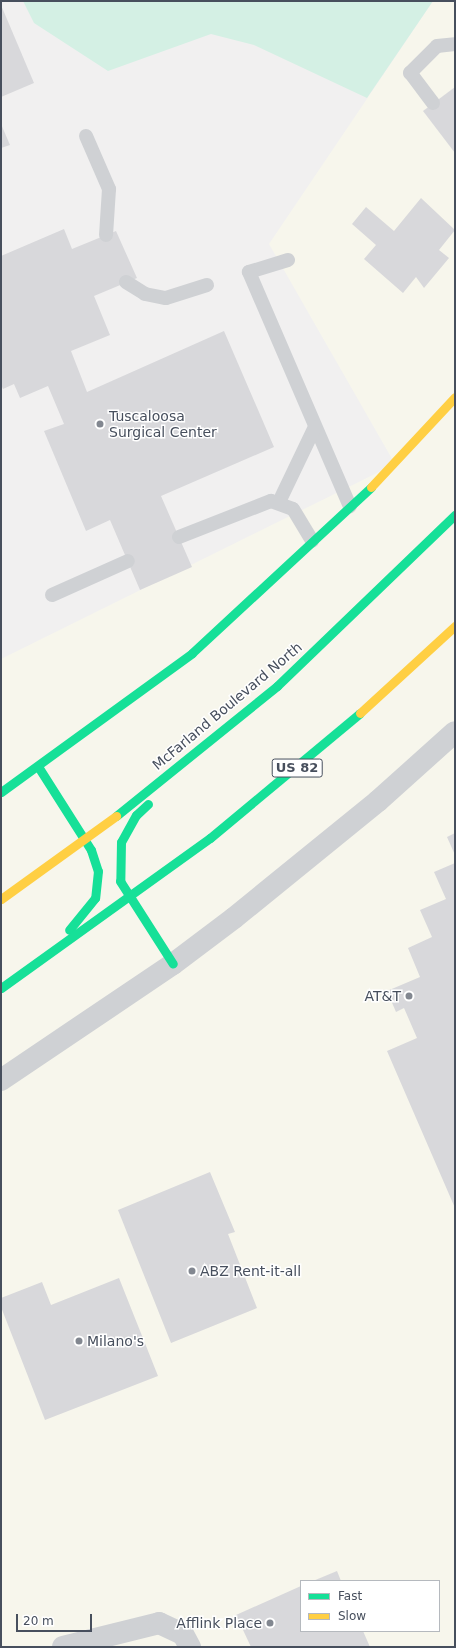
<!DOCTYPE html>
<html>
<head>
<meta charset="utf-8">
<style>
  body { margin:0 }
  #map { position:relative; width:456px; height:1648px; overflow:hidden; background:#f1f0f0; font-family:"DejaVu Sans",sans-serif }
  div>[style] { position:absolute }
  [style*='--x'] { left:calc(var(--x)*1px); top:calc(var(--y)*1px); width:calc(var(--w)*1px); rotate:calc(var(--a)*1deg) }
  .commercial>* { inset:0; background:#f7f6ec }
  .green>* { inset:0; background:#d4f0e4 }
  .building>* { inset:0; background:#d8d8db }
  .lane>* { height:14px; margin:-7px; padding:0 7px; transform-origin:7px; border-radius:7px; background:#cfd1d4 }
  .street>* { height:22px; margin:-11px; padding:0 11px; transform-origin:11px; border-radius:11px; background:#cfd1d4 }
  .fast>* { height:9px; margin:-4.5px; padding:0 4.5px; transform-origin:4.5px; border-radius:4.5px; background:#16e098 }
  .slow>* { height:9px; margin:-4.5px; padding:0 4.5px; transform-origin:4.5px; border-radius:4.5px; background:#ffcf43 }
  .dots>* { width:11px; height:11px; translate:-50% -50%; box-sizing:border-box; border:2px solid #fff; border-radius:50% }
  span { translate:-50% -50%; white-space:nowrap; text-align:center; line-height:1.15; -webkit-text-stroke:3px #fff; paint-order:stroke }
  .shield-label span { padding:1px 3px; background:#fff; border:1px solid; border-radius:3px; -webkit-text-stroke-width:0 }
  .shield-label { font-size:13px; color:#474f5d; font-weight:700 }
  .poi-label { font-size:14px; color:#474f5d }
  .left { translate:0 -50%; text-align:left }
  .right { translate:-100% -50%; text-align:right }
  .street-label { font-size:14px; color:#474f5d }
  .frame { position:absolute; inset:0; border:2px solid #474f5d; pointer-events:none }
  .legend { position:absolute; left:300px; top:1580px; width:140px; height:52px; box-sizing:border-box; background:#fff; border:1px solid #b5b9be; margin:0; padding:5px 7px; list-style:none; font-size:12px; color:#474f5d }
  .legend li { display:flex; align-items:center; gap:8px; height:20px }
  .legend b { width:20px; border:1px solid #b5b9be }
  .scale { position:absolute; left:16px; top:1614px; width:76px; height:18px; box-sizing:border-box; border:2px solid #474f5d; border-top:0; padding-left:5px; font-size:12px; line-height:14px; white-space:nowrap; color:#474f5d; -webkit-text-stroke:3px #fff; paint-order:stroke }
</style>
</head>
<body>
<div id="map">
  <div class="commercial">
    <i style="clip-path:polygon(evenodd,433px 1px,455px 1px,455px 1647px,1px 1647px,1px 659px,395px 464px,269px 244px,433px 1px,301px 1581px,439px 1581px,439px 1631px,301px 1631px,301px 1581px)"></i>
  </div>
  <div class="green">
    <i style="clip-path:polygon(23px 1px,433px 1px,367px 98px,254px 45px,211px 34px,108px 71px,34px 23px)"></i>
  </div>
  <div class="building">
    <i style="clip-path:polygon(1px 5px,34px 83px,1px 97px)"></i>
    <i style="clip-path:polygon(455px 87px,455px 153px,423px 111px)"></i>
    <i style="clip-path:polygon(1px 124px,10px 145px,1px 148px)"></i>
    <i style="clip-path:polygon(421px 198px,455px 230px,439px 250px,449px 258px,424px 288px,416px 277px,403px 293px,364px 259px,376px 245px,352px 224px,366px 207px,394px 231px)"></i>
    <i style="clip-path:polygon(64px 229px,72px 249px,116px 231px,137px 278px,94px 296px,110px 335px,71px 351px,87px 392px,224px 331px,274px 447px,161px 496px,192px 567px,140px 590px,110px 520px,86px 531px,44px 431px,64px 424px,48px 386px,20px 398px,14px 384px,3px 389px,1px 385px,1px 256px)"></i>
    <i style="clip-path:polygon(455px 833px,455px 855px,447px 837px)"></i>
    <i style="clip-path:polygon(455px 863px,455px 1208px,387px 1051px,417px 1038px,404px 1008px,396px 1012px,387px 991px,420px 977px,408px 948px,432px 937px,420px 910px,446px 899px,434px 872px)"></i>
    <i style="clip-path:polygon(210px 1172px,235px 1232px,228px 1234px,257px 1308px,171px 1343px,118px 1210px)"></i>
    <i style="clip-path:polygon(119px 1278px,158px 1376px,45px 1420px,1px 1307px,1px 1298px,42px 1282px,51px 1305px)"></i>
    <i style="clip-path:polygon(337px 1571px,341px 1581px,313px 1581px)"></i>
    <i style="clip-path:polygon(301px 1586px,301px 1631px,363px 1631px,370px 1647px,251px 1647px,236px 1615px)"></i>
  </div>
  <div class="lane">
    <i style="--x:433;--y:103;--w:38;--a:-127"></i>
    <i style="--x:410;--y:73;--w:38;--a:-45"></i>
    <i style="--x:437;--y:46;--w:18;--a:-6"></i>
    <i style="--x:86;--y:136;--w:58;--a:66.5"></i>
    <i style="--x:109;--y:189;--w:46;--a:93.7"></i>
    <i style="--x:288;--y:260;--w:41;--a:162.9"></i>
    <i style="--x:249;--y:272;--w:255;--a:66.7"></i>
    <i style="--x:126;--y:282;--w:22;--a:32"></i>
    <i style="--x:145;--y:294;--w:21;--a:11"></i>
    <i style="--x:166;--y:298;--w:43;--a:-17.6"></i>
    <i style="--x:279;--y:502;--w:83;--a:-64.4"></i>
    <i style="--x:179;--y:537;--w:99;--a:-21.4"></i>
    <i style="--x:271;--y:501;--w:23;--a:20"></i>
    <i style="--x:293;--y:509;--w:37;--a:59"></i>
    <i style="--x:52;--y:595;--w:83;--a:-24.1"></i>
  </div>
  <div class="street">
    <i style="--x:1;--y:1080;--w:207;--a:-34"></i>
    <i style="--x:173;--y:964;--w:76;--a:-37"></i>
    <i style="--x:234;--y:918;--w:186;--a:-39.1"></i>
    <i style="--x:378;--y:801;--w:103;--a:-41.9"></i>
    <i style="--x:63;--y:1647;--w:99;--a:-14"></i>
    <i style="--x:159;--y:1623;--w:26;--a:25"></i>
    <i style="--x:183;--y:1634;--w:15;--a:62"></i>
  </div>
  <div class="fast">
    <i style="--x:39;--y:768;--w:97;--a:57.6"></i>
    <i style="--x:91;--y:850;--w:22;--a:72"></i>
    <i style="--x:98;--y:871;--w:27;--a:96"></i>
    <i style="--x:95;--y:898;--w:41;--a:129.1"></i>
    <i style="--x:1;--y:792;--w:236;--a:-36"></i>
    <i style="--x:192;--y:653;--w:244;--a:-42.8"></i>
    <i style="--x:148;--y:804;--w:16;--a:137"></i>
    <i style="--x:136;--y:815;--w:31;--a:119"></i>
    <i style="--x:121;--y:842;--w:39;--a:91"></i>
    <i style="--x:120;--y:881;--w:98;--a:57.4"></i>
    <i style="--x:116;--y:816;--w:207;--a:-38.9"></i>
    <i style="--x:277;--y:686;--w:247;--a:-43.9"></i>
    <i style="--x:1;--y:988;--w:257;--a:-35.7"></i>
    <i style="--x:210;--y:838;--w:195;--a:-39.8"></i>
  </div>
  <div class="slow">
    <i style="--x:371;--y:487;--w:123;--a:-47"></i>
    <i style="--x:360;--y:713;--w:129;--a:-42.5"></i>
    <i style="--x:1;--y:899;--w:142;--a:-35.8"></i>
  </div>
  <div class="dots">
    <i style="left:100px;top:424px;background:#828790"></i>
    <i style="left:409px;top:996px;background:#828790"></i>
    <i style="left:192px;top:1271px;background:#828790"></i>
    <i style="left:79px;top:1341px;background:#828790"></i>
    <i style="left:270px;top:1623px;background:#828790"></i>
  </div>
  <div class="shield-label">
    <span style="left:297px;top:768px">US 82</span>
  </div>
  <div class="poi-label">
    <span class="left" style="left:109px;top:424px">Tuscaloosa<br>Surgical Center</span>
    <span class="right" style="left:401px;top:996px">AT&amp;T</span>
    <span class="left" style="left:200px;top:1271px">ABZ Rent-it-all</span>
    <span class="left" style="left:87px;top:1341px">Milano's</span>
    <span class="right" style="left:262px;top:1623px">Afflink Place</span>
  </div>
  <div class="street-label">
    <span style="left:227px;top:706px;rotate:-40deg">McFarland Boulevard North</span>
  </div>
  <div class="frame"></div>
  <ul class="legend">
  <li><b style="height:5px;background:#16e098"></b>Fast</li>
  <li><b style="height:5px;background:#ffcf43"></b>Slow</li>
  </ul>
  <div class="scale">20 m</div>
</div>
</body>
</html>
